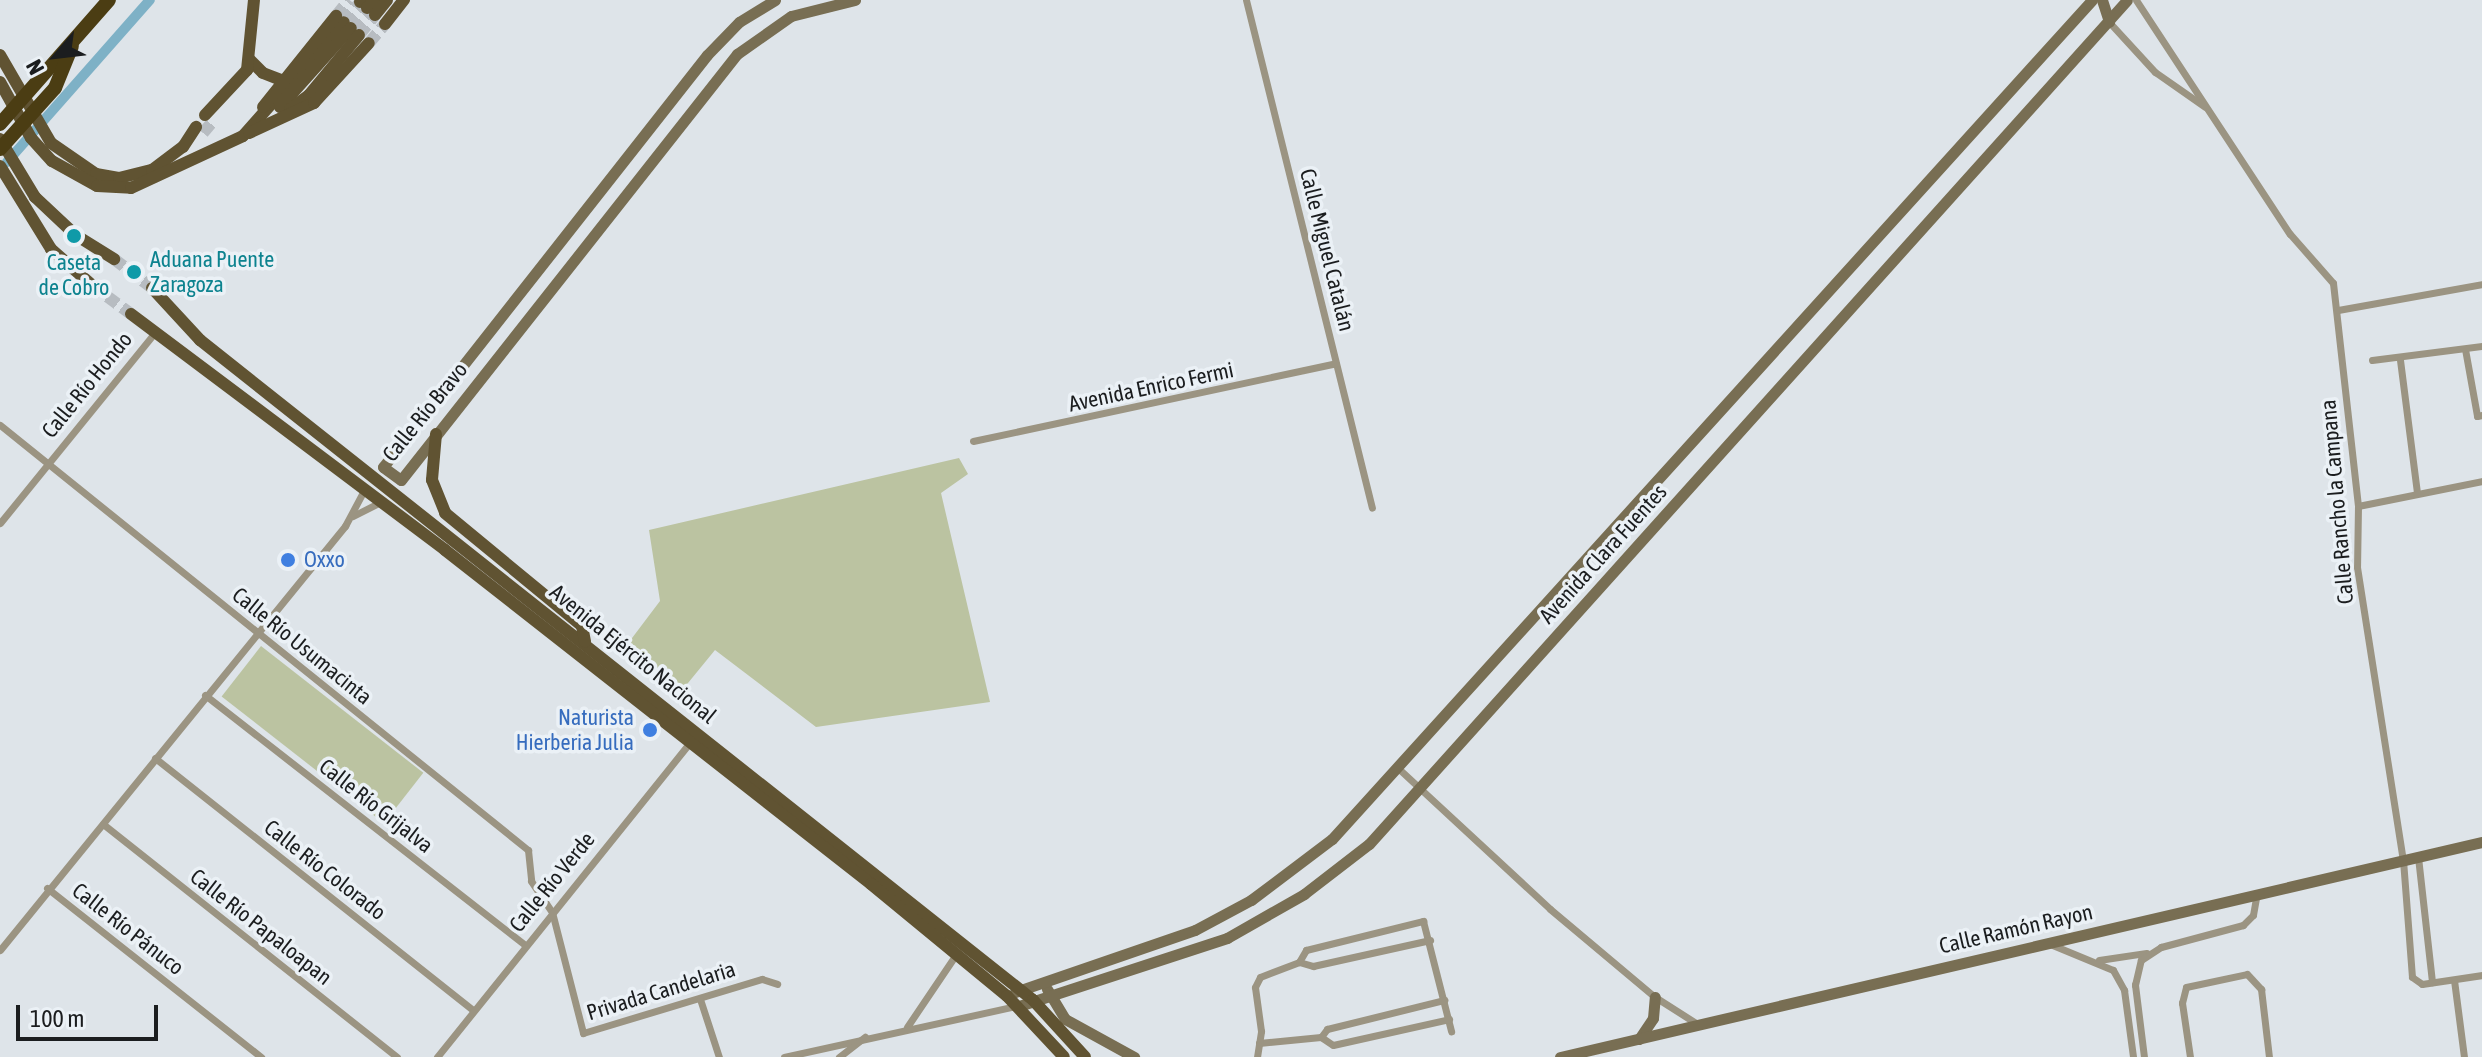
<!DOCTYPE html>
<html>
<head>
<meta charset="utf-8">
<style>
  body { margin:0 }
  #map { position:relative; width:2482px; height:1057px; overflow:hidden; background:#dee4e9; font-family:"Asap Condensed",sans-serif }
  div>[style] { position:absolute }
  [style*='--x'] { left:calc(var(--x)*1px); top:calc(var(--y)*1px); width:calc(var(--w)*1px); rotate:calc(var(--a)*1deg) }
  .green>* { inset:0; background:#bbc3a1; transform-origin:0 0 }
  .canal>* { height:10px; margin:-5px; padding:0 5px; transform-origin:5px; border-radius:5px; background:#7eb1c6 }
  .primary-tunnel>* { height:12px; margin-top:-6px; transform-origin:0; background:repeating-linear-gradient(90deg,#b7bcc1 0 12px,transparent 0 18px) }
  .street>* { height:7px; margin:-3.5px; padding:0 3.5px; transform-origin:3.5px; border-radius:3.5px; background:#9b9482 }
  .secondary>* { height:11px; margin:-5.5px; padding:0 5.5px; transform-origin:5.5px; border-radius:5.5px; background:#786e53 }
  .primary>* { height:12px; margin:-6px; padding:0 6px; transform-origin:6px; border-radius:6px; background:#605332 }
  .highway>* { height:14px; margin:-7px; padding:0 7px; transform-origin:7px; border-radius:7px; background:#4b3d13 }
  .dots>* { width:22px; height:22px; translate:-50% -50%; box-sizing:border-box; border:4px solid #ebf1f6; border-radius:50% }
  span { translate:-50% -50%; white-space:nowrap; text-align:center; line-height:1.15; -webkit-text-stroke:7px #ebf1f6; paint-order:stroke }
  .street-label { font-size:22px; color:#1b1d1f }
  .culture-label { font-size:22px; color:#0d838f }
  .left { translate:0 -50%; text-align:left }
  .shop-label { font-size:22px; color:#366cbe }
  .right { translate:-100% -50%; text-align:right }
  .north { position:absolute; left:16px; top:16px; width:80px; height:80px; -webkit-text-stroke:6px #ebf1f6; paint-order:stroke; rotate:242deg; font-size:22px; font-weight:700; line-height:32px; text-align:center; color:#1b1d1f }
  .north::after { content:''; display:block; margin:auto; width:28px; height:36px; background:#1b1d1f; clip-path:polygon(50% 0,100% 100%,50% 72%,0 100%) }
  .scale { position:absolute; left:16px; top:1005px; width:142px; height:36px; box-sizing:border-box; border:4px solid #1b1d1f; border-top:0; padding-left:10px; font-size:24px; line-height:28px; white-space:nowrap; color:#1b1d1f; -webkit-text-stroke:6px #ebf1f6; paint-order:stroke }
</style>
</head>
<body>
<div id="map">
  <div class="green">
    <i style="clip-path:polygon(959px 458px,968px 474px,941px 493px,990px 702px,816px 727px,715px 650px,679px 694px,623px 650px,660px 601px,649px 530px)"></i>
    <i style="left:261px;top:646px;width:206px;height:64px;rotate:38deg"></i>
  </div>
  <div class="canal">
    <i style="--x:7;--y:162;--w:216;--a:-48.6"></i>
  </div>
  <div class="primary-tunnel">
    <i style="--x:336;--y:16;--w:21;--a:-51"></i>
    <i style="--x:344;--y:22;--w:26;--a:-51"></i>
    <i style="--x:351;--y:28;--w:26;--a:-51"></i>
    <i style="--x:359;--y:35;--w:26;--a:-51"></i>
    <i style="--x:369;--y:43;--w:25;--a:-50"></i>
    <i style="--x:203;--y:133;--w:16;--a:-50"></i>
    <i style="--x:114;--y:259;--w:48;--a:37.3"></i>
    <i style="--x:93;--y:286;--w:47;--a:36.4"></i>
  </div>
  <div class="street">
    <i style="--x:1246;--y:0;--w:523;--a:76.07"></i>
    <i style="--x:2136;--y:0;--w:280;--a:56.7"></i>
    <i style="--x:2290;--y:234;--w:65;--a:48.7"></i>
    <i style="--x:2333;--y:283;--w:224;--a:83.6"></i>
    <i style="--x:2358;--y:506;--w:61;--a:90.9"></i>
    <i style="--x:2357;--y:567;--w:297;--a:81.1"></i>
    <i style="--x:2403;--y:860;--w:117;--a:85.6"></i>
    <i style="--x:2412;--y:977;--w:12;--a:35"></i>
    <i style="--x:2422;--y:984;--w:61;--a:-8.5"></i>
    <i style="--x:2109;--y:22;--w:68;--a:47.4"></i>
    <i style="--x:2155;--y:72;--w:61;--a:35"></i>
    <i style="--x:2338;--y:310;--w:146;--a:-10.2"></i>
    <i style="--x:2465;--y:349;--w:68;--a:79.8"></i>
    <i style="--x:2477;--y:416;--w:5;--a:-11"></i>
    <i style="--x:2372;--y:360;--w:111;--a:-7.3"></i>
    <i style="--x:2400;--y:360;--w:134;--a:82.7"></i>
    <i style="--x:0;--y:425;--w:678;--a:38.83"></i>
    <i style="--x:528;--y:850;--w:31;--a:84"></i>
    <i style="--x:531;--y:881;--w:37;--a:56"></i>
    <i style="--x:552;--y:912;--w:125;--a:75.6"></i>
    <i style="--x:583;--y:1033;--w:187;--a:-16.8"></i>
    <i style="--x:762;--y:979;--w:16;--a:18"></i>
    <i style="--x:973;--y:441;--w:371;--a:-12.1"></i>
    <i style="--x:2358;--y:506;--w:126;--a:-11.4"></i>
    <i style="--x:353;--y:516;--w:29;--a:-27"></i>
    <i style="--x:0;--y:523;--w:246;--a:-50.9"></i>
    <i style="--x:205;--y:695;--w:405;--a:38"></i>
    <i style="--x:155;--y:758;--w:406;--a:38.4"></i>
    <i style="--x:1399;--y:769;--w:206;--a:42.8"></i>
    <i style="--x:1550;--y:909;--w:137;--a:40"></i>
    <i style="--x:1655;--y:997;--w:52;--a:32.5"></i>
    <i style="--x:103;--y:824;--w:375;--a:38.4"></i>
    <i style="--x:2418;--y:857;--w:126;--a:83.6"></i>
    <i style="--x:47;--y:888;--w:273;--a:38.3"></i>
    <i style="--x:2050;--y:944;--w:68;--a:22.4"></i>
    <i style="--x:2113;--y:970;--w:23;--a:61"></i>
    <i style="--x:2124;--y:990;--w:68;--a:82.3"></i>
    <i style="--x:0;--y:950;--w:547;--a:-50.87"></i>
    <i style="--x:345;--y:526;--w:40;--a:-62"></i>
    <i style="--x:2099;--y:960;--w:48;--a:-8.5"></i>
    <i style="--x:1299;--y:962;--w:14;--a:-60"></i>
    <i style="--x:1306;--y:950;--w:121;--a:-13.9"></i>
    <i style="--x:1423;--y:921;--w:114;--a:75.7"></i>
    <i style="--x:2454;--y:980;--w:78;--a:82.6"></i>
    <i style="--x:700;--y:999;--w:61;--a:71.9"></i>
    <i style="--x:907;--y:1027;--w:89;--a:-56"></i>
    <i style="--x:1321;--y:1037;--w:14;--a:34"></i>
    <i style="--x:1333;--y:1045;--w:119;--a:-12.6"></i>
    <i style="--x:1259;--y:1043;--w:62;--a:-5.5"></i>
    <i style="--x:1321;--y:1037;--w:10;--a:-53"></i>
    <i style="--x:1327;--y:1029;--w:121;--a:-13.9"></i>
    <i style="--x:437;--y:1057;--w:407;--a:-51.2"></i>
    <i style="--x:784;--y:1057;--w:238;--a:-12.4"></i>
    <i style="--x:839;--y:1057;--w:33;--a:-38"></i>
    <i style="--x:1257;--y:1057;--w:26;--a:-81"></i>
    <i style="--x:1261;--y:1031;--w:44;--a:-97.8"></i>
    <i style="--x:1255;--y:987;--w:11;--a:-63"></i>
    <i style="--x:1260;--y:977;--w:42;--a:-21"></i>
    <i style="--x:1299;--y:962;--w:15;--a:16"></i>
    <i style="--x:1313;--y:966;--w:120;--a:-12.5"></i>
    <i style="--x:2144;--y:1057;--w:73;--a:-97.1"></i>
    <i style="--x:2135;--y:985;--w:26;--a:-77"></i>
    <i style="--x:2141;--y:960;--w:24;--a:-33"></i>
    <i style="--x:2161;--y:947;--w:85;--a:-15"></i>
    <i style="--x:2243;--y:925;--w:14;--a:-45"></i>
    <i style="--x:2253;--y:915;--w:22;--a:-80"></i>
    <i style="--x:2190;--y:1057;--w:55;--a:-98.4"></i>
    <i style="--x:2182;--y:1003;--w:16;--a:-76"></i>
    <i style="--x:2186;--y:987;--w:62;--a:-12"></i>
    <i style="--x:2247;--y:974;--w:21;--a:47"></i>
    <i style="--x:2261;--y:989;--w:68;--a:83.3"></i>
  </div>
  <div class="secondary">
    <i style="--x:775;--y:0;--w:42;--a:148.6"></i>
    <i style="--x:739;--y:22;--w:46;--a:134.1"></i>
    <i style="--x:707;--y:55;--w:524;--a:128.18"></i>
    <i style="--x:383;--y:467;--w:22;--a:36"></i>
    <i style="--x:401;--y:480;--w:543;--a:-51.74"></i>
    <i style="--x:737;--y:54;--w:66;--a:-35.1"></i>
    <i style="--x:791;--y:16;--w:66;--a:-14"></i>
    <i style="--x:2102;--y:0;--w:23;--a:72"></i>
    <i style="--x:1047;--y:989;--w:35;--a:59"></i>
    <i style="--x:1065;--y:1019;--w:79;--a:28.8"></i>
    <i style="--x:1015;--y:992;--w:190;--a:-19"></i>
    <i style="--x:1195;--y:930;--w:64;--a:-28.2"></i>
    <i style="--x:1251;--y:900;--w:101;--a:-37"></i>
    <i style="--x:1332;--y:839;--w:1132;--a:-47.83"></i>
    <i style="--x:1019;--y:1006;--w:219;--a:-18.1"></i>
    <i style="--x:1227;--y:938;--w:89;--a:-29.7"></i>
    <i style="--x:1304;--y:894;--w:82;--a:-37.6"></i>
    <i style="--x:1369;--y:844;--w:1134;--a:-48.07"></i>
    <i style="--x:1639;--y:1039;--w:25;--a:-56"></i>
    <i style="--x:1653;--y:1018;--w:21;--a:-85"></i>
    <i style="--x:1560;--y:1057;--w:947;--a:-13.13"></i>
  </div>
  <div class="primary">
    <i style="--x:360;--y:2;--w:3;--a:-45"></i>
    <i style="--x:367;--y:8;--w:11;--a:-49"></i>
    <i style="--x:375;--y:15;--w:19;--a:-51"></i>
    <i style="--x:385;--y:24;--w:31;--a:-52"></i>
    <i style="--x:0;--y:55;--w:102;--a:59.9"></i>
    <i style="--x:51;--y:143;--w:55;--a:34.6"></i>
    <i style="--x:96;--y:174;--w:23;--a:10"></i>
    <i style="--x:119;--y:178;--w:34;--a:-14"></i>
    <i style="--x:152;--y:170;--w:39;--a:-37"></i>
    <i style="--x:183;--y:147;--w:24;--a:-57"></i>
    <i style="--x:250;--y:60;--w:18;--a:45"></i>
    <i style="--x:263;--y:73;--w:19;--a:21"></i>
    <i style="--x:0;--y:82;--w:64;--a:61"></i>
    <i style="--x:31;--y:138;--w:31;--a:48"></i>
    <i style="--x:52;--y:161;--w:51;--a:29.1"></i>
    <i style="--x:97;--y:186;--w:34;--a:3"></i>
    <i style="--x:131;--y:188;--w:123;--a:-24.9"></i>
    <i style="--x:243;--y:136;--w:152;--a:-48.5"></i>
    <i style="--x:263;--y:107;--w:117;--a:-51.3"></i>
    <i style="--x:280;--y:107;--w:106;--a:-48.1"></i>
    <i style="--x:290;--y:109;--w:24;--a:-36"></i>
    <i style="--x:309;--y:95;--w:78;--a:-50.2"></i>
    <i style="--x:205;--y:115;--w:62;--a:-47"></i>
    <i style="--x:247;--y:70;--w:70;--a:-84.3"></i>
    <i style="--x:249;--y:133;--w:72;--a:-24.8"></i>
    <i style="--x:314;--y:103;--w:81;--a:-47.5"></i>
    <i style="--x:0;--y:139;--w:68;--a:58.9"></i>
    <i style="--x:35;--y:197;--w:47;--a:43.3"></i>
    <i style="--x:0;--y:166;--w:97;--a:58.4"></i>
    <i style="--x:51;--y:249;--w:56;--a:41.4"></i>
    <i style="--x:82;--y:239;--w:38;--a:32"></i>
    <i style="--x:152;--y:288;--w:71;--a:47.3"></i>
    <i style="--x:200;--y:340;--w:1063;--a:38.39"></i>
    <i style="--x:1033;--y:1000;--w:77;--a:47.6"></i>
    <i style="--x:131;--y:314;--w:393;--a:36.9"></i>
    <i style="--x:445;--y:550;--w:541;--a:38.1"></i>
    <i style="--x:871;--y:884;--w:176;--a:39.5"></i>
    <i style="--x:1007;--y:996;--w:83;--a:46.9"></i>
    <i style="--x:436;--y:434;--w:46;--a:95"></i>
    <i style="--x:432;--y:480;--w:35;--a:68"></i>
    <i style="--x:445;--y:513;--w:178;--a:39.5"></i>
    <i style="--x:582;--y:626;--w:16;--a:79"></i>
  </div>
  <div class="highway">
    <i style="--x:0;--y:124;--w:165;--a:-48.7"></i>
    <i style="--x:0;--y:149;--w:82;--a:-48"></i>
    <i style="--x:55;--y:88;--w:45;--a:-68"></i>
  </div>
  <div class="dots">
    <i style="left:74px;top:236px;background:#0f9aa8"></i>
    <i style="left:134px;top:272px;background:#0f9aa8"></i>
    <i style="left:288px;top:560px;background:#3f7fe0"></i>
    <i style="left:650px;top:730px;background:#3f7fe0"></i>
  </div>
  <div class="street-label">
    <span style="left:1327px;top:250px;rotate:76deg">Calle Miguel Catalán</span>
    <span style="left:87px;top:385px;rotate:-51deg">Calle Río Hondo</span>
    <span style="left:1151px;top:387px;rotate:-12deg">Avenida Enrico Fermi</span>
    <span style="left:425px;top:412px;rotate:-51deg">Calle Río Bravo</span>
    <span style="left:2337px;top:502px;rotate:-95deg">Calle Rancho la Campana</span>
    <span style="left:1603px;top:554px;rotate:-48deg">Avenida Clara Fuentes</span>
    <span style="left:302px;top:646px;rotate:39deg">Calle Río Usumacinta</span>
    <span style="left:633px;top:654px;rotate:39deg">Avenida Ejército Nacional</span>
    <span style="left:376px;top:806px;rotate:38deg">Calle Río Grijalva</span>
    <span style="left:325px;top:870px;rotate:38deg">Calle Río Colorado</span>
    <span style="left:552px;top:882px;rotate:-51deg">Calle Río Verde</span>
    <span style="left:261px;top:927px;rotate:38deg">Calle Río Papaloapan</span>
    <span style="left:128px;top:929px;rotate:38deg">Calle Río Pánuco</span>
    <span style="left:2016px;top:929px;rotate:-13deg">Calle Ramón Rayon</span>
    <span style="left:661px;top:991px;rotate:-17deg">Privada Candelaria</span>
  </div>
  <div class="culture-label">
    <span class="left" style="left:150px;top:272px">Aduana Puente<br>Zaragoza</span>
    <span style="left:74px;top:275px">Caseta<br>de Cobro</span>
  </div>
  <div class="shop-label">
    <span class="left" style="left:304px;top:560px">Oxxo</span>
    <span class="right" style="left:634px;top:730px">Naturista<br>Hierberia Julia</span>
  </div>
  <div class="north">N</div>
  <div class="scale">100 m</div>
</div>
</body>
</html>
